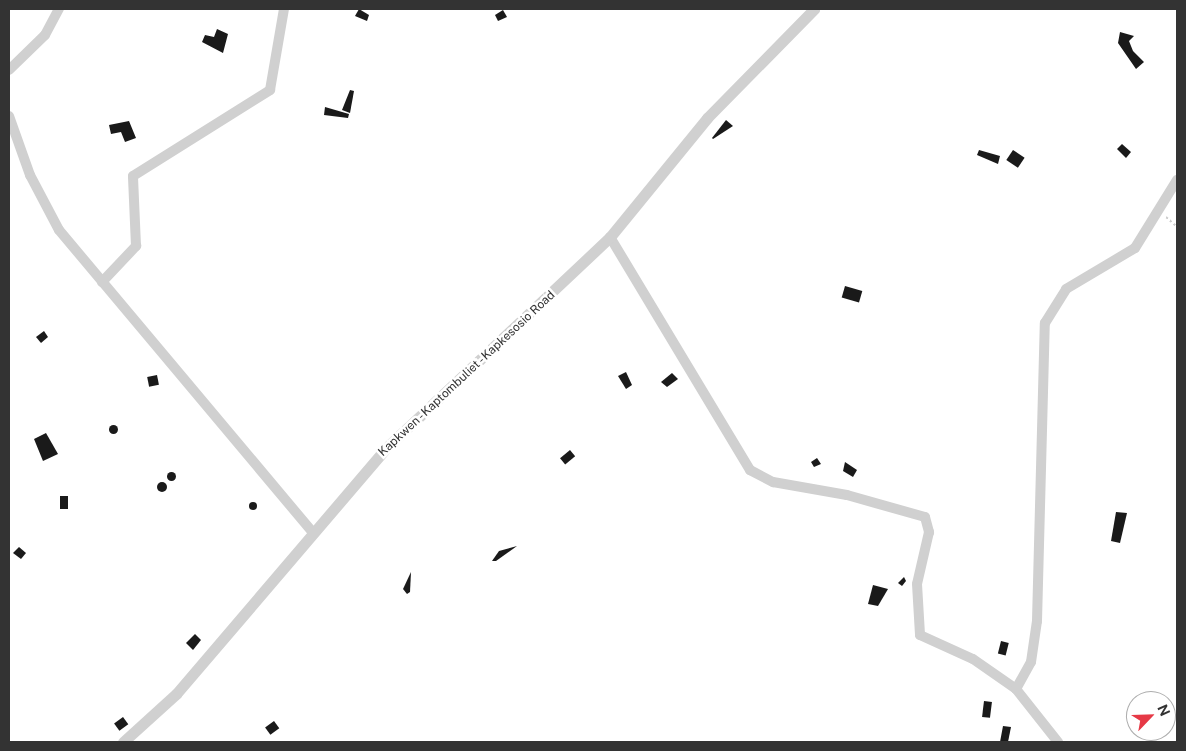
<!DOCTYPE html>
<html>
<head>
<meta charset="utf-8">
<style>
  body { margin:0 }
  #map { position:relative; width:1186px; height:751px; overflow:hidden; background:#fff; font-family:"Public Sans",sans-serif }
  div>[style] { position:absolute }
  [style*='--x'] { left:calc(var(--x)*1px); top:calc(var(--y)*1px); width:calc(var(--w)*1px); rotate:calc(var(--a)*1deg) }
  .building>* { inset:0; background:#1a1a1a; transform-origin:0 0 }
  .round { border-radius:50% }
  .path>* { height:2px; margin-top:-1px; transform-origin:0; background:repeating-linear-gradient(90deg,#cdcdcd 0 2.5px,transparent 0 5px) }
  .minor>* { height:10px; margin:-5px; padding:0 5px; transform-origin:5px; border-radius:5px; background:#d0d0d0 }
  .tertiary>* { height:11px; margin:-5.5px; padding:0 5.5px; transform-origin:5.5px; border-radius:5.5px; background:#d0d0d0 }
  span { translate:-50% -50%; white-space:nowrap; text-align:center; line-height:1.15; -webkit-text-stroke:5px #fff; paint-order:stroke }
  .street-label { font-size:12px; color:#333 }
  .frame { position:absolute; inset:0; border:10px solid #333; pointer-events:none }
  .north { position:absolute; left:1126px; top:691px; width:50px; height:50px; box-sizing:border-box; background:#fff; border:1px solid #adadad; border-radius:50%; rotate:66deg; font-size:14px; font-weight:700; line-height:20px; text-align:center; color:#333 }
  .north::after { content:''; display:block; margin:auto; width:18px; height:22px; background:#e63946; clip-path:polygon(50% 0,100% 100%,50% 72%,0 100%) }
</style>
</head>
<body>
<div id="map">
  <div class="building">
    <i style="clip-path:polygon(359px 9px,369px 15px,367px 21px,355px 16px)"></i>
    <i style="clip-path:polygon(503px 10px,507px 17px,498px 21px,495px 15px)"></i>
    <i style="clip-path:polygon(217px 29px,228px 34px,223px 53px,202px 42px,205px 35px,214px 37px)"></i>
    <i style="clip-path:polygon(1120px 32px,1134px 36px,1129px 41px,1133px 51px,1144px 62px,1136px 69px,1118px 43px)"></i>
    <i style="clip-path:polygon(350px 90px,354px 91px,350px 113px,342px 110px)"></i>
    <i style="clip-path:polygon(325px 107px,349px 114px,348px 118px,324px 115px)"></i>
    <i style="clip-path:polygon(726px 120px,733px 126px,713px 139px,712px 138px)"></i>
    <i style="clip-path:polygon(129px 121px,136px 138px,125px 142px,121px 132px,111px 134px,109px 125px)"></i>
    <i style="clip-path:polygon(1122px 144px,1131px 152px,1126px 158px,1117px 149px)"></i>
    <i style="clip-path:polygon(979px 150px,1000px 156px,998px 164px,977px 155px)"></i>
    <i style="left:1013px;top:150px;width:14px;height:12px;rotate:34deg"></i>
    <i style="left:845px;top:286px;width:18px;height:12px;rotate:16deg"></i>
    <i style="clip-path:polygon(44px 331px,48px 337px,41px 343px,36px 337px)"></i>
    <i style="clip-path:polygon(626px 372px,632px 385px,626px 389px,618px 376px)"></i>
    <i style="clip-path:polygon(672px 373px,678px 379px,667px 387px,661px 382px)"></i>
    <i style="left:157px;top:375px;width:10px;height:10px;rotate:79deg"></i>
    <i class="round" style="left:108.5px;top:424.5px;width:9px;height:9px"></i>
    <i style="clip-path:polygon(46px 433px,58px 454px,43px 461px,34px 439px)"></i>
    <i style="left:570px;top:450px;width:8px;height:13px;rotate:50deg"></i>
    <i style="clip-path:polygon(817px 458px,821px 464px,814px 467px,811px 462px)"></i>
    <i style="clip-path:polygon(845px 462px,857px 470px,853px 477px,843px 471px)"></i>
    <i class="round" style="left:166.5px;top:471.5px;width:9px;height:9px"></i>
    <i class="round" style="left:157px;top:482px;width:10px;height:10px"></i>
    <i style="left:60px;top:496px;width:8px;height:13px"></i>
    <i class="round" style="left:249px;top:502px;width:8px;height:8px"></i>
    <i style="clip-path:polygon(1116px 512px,1127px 513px,1120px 543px,1111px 541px)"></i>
    <i style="clip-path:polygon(517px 546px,496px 561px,492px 561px,499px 551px)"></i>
    <i style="clip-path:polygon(19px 547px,26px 553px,21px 559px,13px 553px)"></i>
    <i style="clip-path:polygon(411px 572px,410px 592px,407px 594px,403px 589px)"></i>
    <i style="clip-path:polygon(904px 577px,906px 581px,902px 586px,898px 583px)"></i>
    <i style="clip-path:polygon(873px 585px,888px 589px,878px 606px,868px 604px)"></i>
    <i style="clip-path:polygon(195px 634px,201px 640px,193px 650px,186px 643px)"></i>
    <i style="left:1001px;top:641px;width:8px;height:13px;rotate:14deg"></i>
    <i style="left:984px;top:701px;width:8px;height:16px;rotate:7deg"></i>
    <i style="left:123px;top:717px;width:9px;height:11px;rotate:54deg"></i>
    <i style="left:274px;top:721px;width:9px;height:11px;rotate:54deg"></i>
    <i style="clip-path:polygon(1003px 726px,1011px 727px,1008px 742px,1000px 742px)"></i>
  </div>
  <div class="path">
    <i style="--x:1166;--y:217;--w:15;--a:42"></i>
  </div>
  <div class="minor">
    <i style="--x:9;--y:70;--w:50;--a:-44.2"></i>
    <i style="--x:45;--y:35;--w:30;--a:-62"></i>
    <i style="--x:9;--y:116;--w:63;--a:70.4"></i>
    <i style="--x:30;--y:175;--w:62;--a:62.2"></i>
    <i style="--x:59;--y:230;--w:393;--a:50"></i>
    <i style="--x:610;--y:237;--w:272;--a:59"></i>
    <i style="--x:750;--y:470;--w:26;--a:28"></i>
    <i style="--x:773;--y:482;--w:75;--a:10"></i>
    <i style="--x:847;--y:495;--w:81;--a:15.8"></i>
    <i style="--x:925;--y:517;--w:16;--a:75"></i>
    <i style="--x:929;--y:532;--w:53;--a:103"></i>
    <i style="--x:917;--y:584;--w:51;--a:86.6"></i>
    <i style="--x:920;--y:635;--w:58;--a:24.4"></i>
    <i style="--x:973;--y:659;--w:52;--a:34.9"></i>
    <i style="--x:1016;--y:689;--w:68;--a:51.6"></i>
    <i style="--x:102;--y:282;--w:50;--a:-46.6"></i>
    <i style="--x:136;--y:246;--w:70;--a:-92.5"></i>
    <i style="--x:133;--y:176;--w:162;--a:-32.1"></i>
    <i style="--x:270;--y:90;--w:82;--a:-80.2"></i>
    <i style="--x:1016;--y:689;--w:31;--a:-61"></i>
    <i style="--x:1031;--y:662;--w:41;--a:-81.7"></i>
    <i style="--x:1037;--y:621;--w:298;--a:-88.5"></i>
    <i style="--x:1045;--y:323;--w:40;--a:-58"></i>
    <i style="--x:1066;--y:289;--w:80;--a:-30.7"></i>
    <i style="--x:1135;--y:248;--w:80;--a:-58.3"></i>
  </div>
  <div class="tertiary">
    <i style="--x:123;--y:742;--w:72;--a:-42.2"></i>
    <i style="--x:176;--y:694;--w:322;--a:-49.5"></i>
    <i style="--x:385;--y:449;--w:309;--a:-43.3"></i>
    <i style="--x:610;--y:237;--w:154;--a:-50.8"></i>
    <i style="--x:707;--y:118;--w:153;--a:-45.5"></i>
  </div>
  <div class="street-label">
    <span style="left:467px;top:374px;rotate:-43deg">Kapkwen - Kaptombuliet - Kapkesosio Road</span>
  </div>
  <div class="frame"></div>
  <div class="north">N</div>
</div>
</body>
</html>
